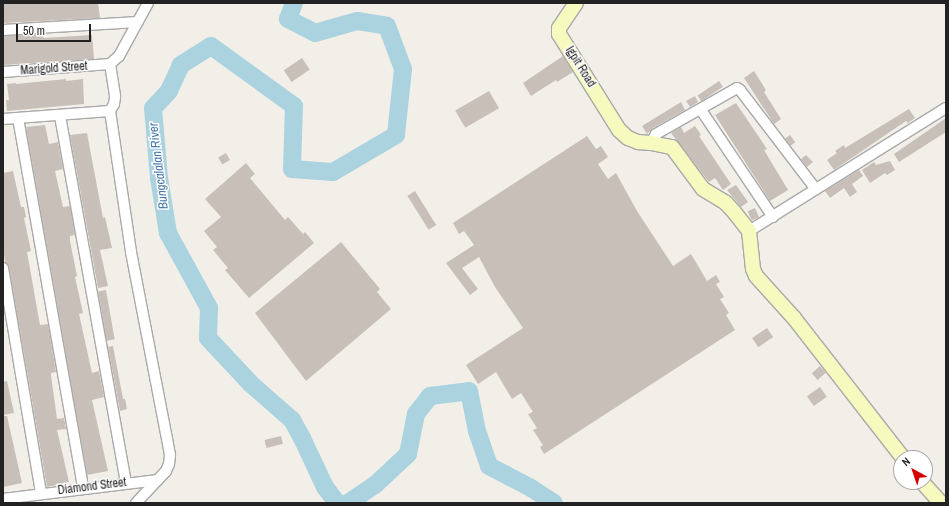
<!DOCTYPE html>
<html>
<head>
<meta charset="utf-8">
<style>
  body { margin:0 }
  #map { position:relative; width:949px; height:506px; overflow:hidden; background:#f2efe9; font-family:"Archivo Narrow",sans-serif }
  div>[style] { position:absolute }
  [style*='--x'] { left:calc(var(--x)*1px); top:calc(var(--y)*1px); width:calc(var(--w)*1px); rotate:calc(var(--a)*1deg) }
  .river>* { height:18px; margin:-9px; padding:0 9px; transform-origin:9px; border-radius:9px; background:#aad3df }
  .building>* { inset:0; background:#c7bfb8; transform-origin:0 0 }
  .roads { filter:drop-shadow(1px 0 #a9a9a9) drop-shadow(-1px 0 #a9a9a9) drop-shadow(0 1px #a9a9a9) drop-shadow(0 -1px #a9a9a9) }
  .street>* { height:10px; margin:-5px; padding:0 5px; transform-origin:5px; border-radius:5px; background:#fff }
  .secondary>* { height:14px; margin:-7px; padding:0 7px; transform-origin:7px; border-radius:7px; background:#f7fabf }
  span { translate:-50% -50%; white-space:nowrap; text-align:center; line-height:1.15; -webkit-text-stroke:3px #fff; paint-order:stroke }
  .street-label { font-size:12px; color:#222 }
  .water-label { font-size:13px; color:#4a7aab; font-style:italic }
  .frame { position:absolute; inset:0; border:4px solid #222; pointer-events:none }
  .north { position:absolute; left:893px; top:450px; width:40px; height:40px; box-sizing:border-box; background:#fff; border:1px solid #a7a7a7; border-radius:50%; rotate:320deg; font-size:11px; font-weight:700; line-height:16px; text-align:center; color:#222 }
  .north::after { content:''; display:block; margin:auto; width:14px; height:18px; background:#d40000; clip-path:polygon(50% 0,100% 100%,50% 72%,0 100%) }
  .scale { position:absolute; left:16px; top:24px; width:75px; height:18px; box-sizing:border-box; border:2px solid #222; border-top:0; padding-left:5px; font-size:12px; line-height:14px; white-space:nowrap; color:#222; -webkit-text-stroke:3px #fff; paint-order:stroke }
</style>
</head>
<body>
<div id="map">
  <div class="river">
    <i style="--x:294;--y:3;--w:17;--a:111"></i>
    <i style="--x:288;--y:19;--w:30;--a:27"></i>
    <i style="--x:315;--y:33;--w:44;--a:-15.9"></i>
    <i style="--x:357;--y:21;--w:30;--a:9"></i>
    <i style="--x:387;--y:26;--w:46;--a:69.6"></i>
    <i style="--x:403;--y:69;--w:66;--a:96.1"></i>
    <i style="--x:396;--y:135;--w:73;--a:149.6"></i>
    <i style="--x:333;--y:172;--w:41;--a:-175.8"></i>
    <i style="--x:292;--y:169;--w:63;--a:-88.2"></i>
    <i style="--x:294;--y:106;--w:102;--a:-144.1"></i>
    <i style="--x:211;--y:46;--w:36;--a:148"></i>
    <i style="--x:181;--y:65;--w:29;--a:115"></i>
    <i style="--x:169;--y:91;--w:23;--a:133"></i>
    <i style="--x:153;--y:108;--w:70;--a:85.1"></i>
    <i style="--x:159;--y:178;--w:56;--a:80.7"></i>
    <i style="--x:168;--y:233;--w:85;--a:61.3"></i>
    <i style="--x:209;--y:308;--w:30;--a:92"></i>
    <i style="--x:208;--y:338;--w:63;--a:46.9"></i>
    <i style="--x:251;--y:384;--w:55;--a:41.3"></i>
    <i style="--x:292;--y:420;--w:21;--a:61"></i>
    <i style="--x:302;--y:438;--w:54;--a:64.9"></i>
    <i style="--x:325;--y:487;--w:20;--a:53"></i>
    <i style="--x:348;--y:503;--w:32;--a:-34"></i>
    <i style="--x:375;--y:485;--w:45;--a:-43.2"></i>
    <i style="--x:408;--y:454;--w:41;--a:-78.7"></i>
    <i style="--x:416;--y:414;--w:23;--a:-52"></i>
    <i style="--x:430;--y:396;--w:39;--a:-7"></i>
    <i style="--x:469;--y:391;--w:41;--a:78.7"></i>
    <i style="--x:477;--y:431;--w:37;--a:71"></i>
    <i style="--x:489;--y:466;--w:47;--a:27.6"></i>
    <i style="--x:531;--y:488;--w:27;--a:33"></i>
  </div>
  <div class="building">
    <i style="clip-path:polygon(3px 3px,98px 3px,100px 18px,3px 23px)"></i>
    <i style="clip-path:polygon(43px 34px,44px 38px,92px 35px,94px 59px,3px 65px,3px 36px)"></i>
    <i style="clip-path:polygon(563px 56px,573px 72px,557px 82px,556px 80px,531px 96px,523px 83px)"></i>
    <i style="left:302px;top:58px;width:14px;height:22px;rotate:56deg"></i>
    <i style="clip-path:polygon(754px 71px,766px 90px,764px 92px,781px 119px,774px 124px,744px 78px)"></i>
    <i style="clip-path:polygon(66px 79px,66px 81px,83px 79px,84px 104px,7px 111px,6px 100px,9px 100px,7px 84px,16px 83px,16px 84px)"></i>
    <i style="left:719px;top:81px;width:7px;height:26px;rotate:56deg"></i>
    <i style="left:489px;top:91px;width:20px;height:39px;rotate:60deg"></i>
    <i style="clip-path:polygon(695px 96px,698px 102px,690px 107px,686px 101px)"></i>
    <i style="clip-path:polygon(681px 102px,685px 110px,653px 128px,647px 134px,642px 126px)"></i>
    <i style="clip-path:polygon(736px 103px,767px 149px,764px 150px,788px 190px,770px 201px,715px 115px)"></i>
    <i style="clip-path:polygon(909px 109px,915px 118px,908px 123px,906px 121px,834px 170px,827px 160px,837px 153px,835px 151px,844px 145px,845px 148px)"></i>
    <i style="clip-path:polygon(946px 118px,946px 132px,899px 162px,894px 154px)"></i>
    <i style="clip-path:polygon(45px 125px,49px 144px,58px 142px,63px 169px,55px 171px,63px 207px,70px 206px,75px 235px,70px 236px,70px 241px,77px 276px,75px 277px,83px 313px,79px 314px,92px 373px,99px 371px,104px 397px,92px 400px,108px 471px,87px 475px,26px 127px)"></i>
    <i style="clip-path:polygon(695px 126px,701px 135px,699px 136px,731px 184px,723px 190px,715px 178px,709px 182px,671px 133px,681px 127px,684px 133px)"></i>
    <i style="clip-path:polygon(87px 133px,103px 218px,105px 217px,112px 248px,100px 250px,108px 286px,98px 288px,70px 135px)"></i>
    <i style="left:790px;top:135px;width:9px;height:6px;rotate:54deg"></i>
    <i style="clip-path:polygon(587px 136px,596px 149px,601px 146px,608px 157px,598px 164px,608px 179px,616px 173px,637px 211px,673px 266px,691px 254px,707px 281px,716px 275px,720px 282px,716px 284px,724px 297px,720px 299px,729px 313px,726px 315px,735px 330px,544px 454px,540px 447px,543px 445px,533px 430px,537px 428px,528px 414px,533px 412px,521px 393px,512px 399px,496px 372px,478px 384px,466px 365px,523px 328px,495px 287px,479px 257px,462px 268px,478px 289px,470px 295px,446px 263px,474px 245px,464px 231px,459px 234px,453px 223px)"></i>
    <i style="left:226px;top:153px;width:8px;height:9px;rotate:60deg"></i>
    <i style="clip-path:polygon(806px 155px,813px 162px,807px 167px,801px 159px)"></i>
    <i style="clip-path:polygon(890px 161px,895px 170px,887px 175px,885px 173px,870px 183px,862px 170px,874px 162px,876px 165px)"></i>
    <i style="clip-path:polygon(246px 163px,255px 174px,250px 178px,285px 220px,288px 217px,303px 234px,305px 232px,314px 243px,249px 298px,225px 270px,228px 268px,213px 250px,217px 247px,204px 231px,221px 217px,205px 199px)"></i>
    <i style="clip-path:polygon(859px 170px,863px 176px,852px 184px,857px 192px,850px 197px,844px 188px,830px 198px,825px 191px)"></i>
    <i style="clip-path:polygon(13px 171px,21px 207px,24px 207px,26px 217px,24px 218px,31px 251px,27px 252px,40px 325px,48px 324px,56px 372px,51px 373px,51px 375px,57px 419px,64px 418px,66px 429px,57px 430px,69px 482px,47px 487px,9px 267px,5px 262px,3px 246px,3px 173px)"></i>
    <i style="clip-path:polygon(736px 185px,748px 202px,741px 207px,727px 190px)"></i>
    <i style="left:415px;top:191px;width:40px;height:9px;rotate:58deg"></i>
    <i style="left:755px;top:208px;width:10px;height:8px;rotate:66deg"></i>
    <i style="clip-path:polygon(341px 242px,380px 289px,377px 292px,391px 309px,306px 381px,255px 313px)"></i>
    <i style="left:106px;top:290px;width:50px;height:8px;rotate:80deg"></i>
    <i style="left:767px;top:328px;width:11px;height:18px;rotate:56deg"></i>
    <i style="clip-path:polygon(113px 346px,123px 399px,125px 399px,127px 409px,120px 411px,108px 347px)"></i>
    <i style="left:820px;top:366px;width:9px;height:11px;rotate:49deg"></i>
    <i style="clip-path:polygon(7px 381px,14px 413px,3px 415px,3px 382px)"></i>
    <i style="left:820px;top:387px;width:12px;height:16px;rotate:55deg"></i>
    <i style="clip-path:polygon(3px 416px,7px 416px,22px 483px,3px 487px)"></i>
    <i style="left:281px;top:436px;width:8px;height:17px;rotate:76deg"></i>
  </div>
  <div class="roads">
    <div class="street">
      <i style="--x:3;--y:30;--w:135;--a:-3.4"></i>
      <i style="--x:110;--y:64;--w:33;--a:81"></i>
      <i style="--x:115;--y:97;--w:7;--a:98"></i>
      <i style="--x:114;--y:104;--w:8;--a:120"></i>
      <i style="--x:110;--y:111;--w:143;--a:81.5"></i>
      <i style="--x:131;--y:252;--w:207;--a:79.1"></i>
      <i style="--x:170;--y:455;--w:9;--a:96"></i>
      <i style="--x:169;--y:464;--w:8;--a:113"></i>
      <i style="--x:166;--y:471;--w:44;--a:133.2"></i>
      <i style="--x:3;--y:72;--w:107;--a:-4.3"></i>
      <i style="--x:110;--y:64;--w:12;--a:-42"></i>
      <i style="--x:119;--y:56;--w:60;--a:-61.3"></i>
      <i style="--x:701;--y:110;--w:129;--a:56.1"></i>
      <i style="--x:60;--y:116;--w:372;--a:79.8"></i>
      <i style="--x:18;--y:118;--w:376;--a:80"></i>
      <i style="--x:3;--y:119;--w:107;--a:-4.3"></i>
      <i style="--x:651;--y:143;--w:10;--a:-61"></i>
      <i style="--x:656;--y:134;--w:93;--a:-29.6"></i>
      <i style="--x:737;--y:88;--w:4;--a:34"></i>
      <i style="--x:740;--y:90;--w:123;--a:52.6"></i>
      <i style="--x:749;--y:231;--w:232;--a:-32"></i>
      <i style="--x:3;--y:268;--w:228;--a:80.4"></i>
      <i style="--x:3;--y:499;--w:156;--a:-7"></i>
    </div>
    <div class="secondary">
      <i style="--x:576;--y:3;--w:30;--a:124"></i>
      <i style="--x:559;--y:28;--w:6;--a:90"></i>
      <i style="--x:559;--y:34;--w:113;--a:58"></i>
      <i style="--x:619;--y:130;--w:12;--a:42"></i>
      <i style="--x:628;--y:138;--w:11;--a:22"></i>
      <i style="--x:638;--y:142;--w:13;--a:4"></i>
      <i style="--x:651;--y:143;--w:21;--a:11"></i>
      <i style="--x:672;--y:147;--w:52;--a:53.6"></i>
      <i style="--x:703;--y:189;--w:27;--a:31"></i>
      <i style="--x:726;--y:203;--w:13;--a:48"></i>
      <i style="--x:735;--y:213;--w:23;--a:52"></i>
      <i style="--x:749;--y:231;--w:38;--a:84"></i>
      <i style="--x:753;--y:269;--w:8;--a:67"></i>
      <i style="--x:756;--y:276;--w:57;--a:47.9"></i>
      <i style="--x:794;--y:318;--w:177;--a:52.1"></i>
      <i style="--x:922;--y:482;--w:28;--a:48"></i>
    </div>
  </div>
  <div class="street-label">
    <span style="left:580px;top:67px;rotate:58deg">Igpit Road</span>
    <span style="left:54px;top:69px;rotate:-4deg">Marigold Street</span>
    <span style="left:92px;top:487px;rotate:-7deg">Diamond Street</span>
  </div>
  <div class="water-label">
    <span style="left:159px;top:166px;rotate:-97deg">Bungcalalan River</span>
  </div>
  <div class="frame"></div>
  <div class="north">N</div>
  <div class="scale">50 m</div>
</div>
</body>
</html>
